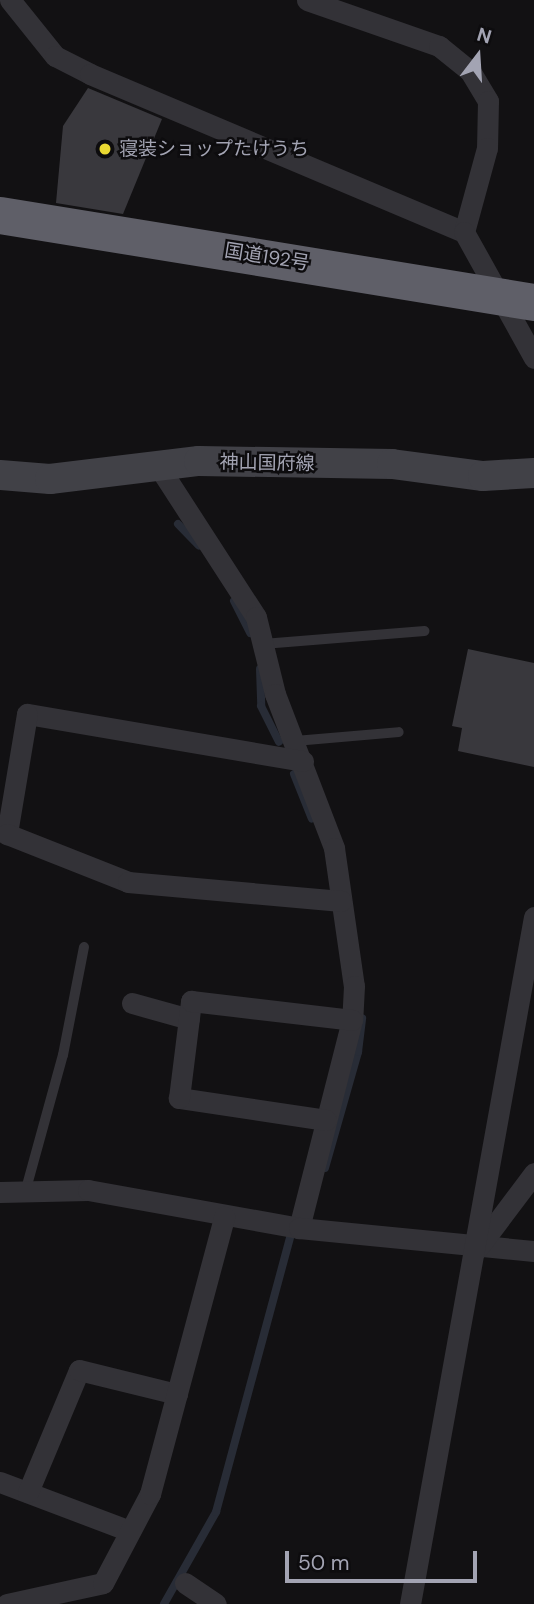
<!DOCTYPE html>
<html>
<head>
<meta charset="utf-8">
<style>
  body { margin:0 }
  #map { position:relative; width:534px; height:1604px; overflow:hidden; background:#121113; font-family:"DM Sans","Noto Sans JP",sans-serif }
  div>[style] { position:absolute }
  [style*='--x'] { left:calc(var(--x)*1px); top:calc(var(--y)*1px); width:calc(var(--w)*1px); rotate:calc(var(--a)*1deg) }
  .stream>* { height:8px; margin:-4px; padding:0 4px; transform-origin:4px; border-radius:4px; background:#282c36 }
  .building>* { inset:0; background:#39383d }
  .lane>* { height:10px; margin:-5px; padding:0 5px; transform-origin:5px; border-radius:5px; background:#333237 }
  .street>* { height:21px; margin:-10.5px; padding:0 10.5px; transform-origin:10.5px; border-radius:10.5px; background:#333237 }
  .secondary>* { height:30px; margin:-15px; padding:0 15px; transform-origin:15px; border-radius:15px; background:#414147 }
  .highway>* { height:37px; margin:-18.5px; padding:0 18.5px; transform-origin:18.5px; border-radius:18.5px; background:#5f5f68 }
  .dots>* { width:19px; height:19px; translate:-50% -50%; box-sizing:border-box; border:4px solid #0d0c0e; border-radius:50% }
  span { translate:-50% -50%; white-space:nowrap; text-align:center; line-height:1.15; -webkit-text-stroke:5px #0d0c0e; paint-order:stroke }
  .poi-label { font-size:19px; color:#a3a4b3 }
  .left { translate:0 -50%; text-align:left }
  .street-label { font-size:19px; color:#a3a4b3 }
  .north { position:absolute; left:443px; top:21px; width:70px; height:70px; -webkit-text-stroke:5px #0d0c0e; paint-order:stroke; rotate:17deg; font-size:19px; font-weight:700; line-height:28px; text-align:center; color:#a3a4b3 }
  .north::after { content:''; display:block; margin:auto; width:24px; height:32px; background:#a3a4b3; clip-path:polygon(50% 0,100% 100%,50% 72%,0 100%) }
  .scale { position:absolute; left:285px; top:1551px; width:192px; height:32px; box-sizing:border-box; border:4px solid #a3a4b3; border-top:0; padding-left:9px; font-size:21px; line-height:24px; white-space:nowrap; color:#a3a4b3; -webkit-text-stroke:5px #0d0c0e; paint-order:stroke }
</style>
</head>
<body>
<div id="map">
  <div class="stream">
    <i style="--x:178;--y:524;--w:30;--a:46"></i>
    <i style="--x:234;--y:601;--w:36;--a:63"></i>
    <i style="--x:260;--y:669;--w:37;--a:88"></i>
    <i style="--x:261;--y:706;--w:40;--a:63.4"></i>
    <i style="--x:294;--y:774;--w:48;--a:68.2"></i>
    <i style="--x:325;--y:1168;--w:121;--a:-74.1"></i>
    <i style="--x:358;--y:1052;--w:34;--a:-83"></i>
    <i style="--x:164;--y:1604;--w:106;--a:-60.5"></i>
    <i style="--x:216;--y:1512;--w:285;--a:-74.9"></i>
  </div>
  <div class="building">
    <i style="clip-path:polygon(88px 88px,162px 119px,123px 214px,56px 203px,63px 126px)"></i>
    <i style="clip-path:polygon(468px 649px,534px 663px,534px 767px,458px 751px,462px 728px,452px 726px)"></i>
  </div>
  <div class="lane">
    <i style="--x:263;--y:644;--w:162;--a:-4.6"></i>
    <i style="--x:295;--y:741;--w:104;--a:-4.9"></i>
    <i style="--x:26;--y:1189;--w:139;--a:-74.6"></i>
    <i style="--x:63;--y:1055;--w:110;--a:-79"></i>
  </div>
  <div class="street">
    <i style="--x:10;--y:0;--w:72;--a:51.2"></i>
    <i style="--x:55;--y:56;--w:39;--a:27"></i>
    <i style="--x:90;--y:74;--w:406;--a:22.9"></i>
    <i style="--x:307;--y:0;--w:140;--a:19.2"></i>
    <i style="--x:439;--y:46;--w:40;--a:39"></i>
    <i style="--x:470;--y:71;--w:35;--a:59"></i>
    <i style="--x:488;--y:101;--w:47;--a:91.2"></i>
    <i style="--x:487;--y:148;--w:87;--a:105.3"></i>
    <i style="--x:464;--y:232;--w:144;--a:60.9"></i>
    <i style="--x:157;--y:464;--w:182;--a:57.1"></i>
    <i style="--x:256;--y:617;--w:79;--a:76.1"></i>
    <i style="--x:275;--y:694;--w:165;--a:69"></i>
    <i style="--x:334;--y:848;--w:139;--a:81.8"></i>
    <i style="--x:354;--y:986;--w:34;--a:93"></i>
    <i style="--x:352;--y:1020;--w:215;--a:104.3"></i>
    <i style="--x:303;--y:761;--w:280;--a:-170.3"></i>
    <i style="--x:27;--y:714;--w:122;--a:99.5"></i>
    <i style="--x:7;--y:834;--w:130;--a:21.6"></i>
    <i style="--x:128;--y:882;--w:214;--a:5.1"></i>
    <i style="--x:132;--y:1003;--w:59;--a:15.7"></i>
    <i style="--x:326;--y:1120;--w:149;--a:-171.5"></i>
    <i style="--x:179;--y:1098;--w:98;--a:-82.9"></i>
    <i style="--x:191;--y:1001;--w:162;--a:6.7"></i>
    <i style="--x:0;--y:1192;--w:88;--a:-1.3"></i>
    <i style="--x:88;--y:1190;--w:214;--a:10.2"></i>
    <i style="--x:299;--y:1228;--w:236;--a:5.6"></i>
    <i style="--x:477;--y:1249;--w:95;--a:-53.1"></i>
    <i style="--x:0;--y:1482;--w:139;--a:20.7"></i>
    <i style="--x:28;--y:1492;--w:132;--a:-67.3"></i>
    <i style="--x:79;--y:1370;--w:101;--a:13.8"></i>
    <i style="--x:185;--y:1583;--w:37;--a:34"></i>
    <i style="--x:7;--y:1604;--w:98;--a:-12.3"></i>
    <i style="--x:103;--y:1583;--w:101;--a:-62.2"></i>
    <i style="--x:150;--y:1494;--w:287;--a:-75"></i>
    <i style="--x:410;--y:1604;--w:698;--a:-79.77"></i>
  </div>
  <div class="secondary">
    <i style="--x:0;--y:475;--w:50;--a:4.6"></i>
    <i style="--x:50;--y:479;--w:150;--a:-6.9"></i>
    <i style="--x:199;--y:461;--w:193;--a:0.9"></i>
    <i style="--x:392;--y:464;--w:92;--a:7.5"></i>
    <i style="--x:483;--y:476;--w:51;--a:-3.4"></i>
  </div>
  <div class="highway">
    <i style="--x:0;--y:215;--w:541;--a:9.25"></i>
  </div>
  <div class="dots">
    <i style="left:105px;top:149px;background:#ead932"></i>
  </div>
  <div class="poi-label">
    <span class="left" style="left:119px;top:149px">寝装ショップたけうち</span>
  </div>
  <div class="street-label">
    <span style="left:267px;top:257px;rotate:9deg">国道192号</span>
    <span style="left:267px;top:463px;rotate:1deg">神山国府線</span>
  </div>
  <div class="north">N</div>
  <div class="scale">50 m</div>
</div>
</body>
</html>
